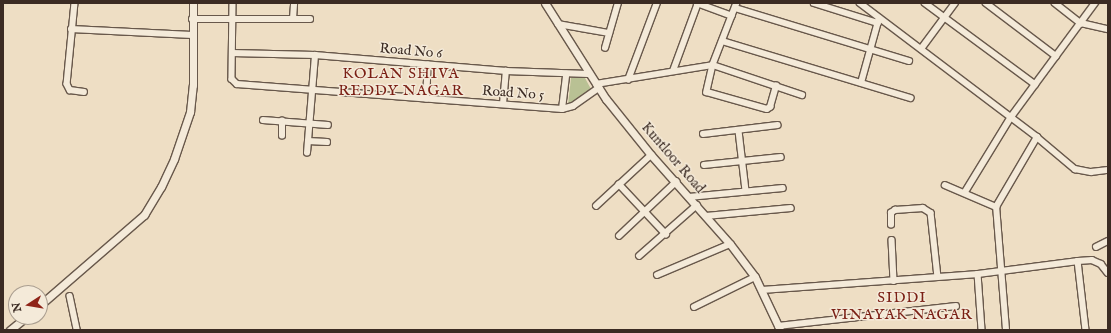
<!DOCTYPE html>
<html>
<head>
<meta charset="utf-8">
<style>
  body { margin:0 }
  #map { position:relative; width:1111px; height:333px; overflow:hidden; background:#eedec4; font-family:"IM FELL English",serif }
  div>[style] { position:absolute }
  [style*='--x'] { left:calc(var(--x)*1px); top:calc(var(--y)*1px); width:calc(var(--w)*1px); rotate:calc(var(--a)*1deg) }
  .green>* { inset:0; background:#b9c194 }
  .roads { filter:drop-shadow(1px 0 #68584b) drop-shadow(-1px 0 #68584b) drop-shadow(0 1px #68584b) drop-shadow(0 -1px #68584b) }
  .minor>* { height:5.5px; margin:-2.75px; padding:0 2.75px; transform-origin:2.75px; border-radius:2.75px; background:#f4ead9 }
  .tertiary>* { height:7px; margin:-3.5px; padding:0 3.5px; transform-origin:3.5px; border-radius:3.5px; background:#f4ead9 }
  span { translate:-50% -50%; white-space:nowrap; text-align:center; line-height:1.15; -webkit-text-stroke:3px #f4ead9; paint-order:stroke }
  .street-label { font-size:14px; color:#3b2b23 }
  .neighbourhood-label { font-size:15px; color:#7a1f14; letter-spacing:1px }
  .frame { position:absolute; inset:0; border:4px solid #3b2b23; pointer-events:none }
  .north { position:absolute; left:8px; top:285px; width:40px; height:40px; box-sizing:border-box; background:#f4ead9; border:1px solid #aa9e90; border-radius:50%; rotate:258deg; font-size:11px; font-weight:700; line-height:16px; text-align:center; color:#3b2b23 }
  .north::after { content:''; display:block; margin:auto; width:14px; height:18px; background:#8f2418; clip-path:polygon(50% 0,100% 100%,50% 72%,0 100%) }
</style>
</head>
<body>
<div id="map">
  <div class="green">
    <i style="clip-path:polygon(571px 78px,585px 78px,592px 91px,568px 105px)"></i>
  </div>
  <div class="roads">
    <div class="minor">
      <i style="--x:75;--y:3;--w:81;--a:95.6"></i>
      <i style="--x:67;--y:84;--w:7;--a:63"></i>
      <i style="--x:70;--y:90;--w:14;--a:8"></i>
      <i style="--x:233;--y:3;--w:76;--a:90.8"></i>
      <i style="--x:232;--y:79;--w:7;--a:45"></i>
      <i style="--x:237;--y:84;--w:326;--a:4.4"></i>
      <i style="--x:562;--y:109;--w:11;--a:-15"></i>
      <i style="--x:573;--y:106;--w:32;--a:-35"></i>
      <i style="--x:697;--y:3;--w:37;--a:20"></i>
      <i style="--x:737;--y:3;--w:66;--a:111.2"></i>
      <i style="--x:713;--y:65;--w:28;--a:103"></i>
      <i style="--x:707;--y:92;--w:62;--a:15.8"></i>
      <i style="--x:767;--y:109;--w:4;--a:-34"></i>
      <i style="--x:770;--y:107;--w:22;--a:-74"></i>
      <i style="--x:814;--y:3;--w:67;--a:17.4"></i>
      <i style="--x:860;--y:3;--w:222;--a:37.1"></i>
      <i style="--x:1037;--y:137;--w:50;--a:40.1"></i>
      <i style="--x:1075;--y:169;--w:16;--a:11"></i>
      <i style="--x:1091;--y:172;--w:17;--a:-7"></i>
      <i style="--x:925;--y:3;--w:137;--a:36.4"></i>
      <i style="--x:986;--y:3;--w:88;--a:37.1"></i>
      <i style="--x:1055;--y:3;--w:33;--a:38"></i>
      <i style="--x:1081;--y:23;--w:28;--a:13"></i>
      <i style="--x:735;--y:8;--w:182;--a:16.9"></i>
      <i style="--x:192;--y:19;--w:118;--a:0"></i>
      <i style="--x:293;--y:19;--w:16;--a:-86"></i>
      <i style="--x:558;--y:24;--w:52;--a:10"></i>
      <i style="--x:71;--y:29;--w:121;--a:2.8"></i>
      <i style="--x:722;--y:41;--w:197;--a:16.8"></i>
      <i style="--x:605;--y:48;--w:47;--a:-73.9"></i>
      <i style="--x:921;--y:49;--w:57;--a:-53.5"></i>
      <i style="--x:232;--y:53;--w:83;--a:1.4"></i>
      <i style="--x:315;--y:55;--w:192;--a:4.8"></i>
      <i style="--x:506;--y:71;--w:82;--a:2.1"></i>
      <i style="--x:673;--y:71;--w:72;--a:-69.8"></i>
      <i style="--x:628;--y:80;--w:82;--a:-69.4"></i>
      <i style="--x:861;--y:83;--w:67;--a:-74.5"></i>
      <i style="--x:596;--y:84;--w:119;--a:-9.2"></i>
      <i style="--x:713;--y:65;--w:94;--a:18.6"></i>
      <i style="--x:426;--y:99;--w:34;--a:-87"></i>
      <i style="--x:503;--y:104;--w:33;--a:-85"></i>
      <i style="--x:562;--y:109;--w:35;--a:-83"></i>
      <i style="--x:263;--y:120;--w:65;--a:4.4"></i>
      <i style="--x:739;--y:131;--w:60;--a:83.3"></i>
      <i style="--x:703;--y:134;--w:75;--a:-6.9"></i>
      <i style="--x:282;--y:136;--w:15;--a:-90"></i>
      <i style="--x:308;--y:141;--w:19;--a:3"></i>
      <i style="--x:307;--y:153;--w:98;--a:-85.3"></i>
      <i style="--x:704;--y:165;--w:77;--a:-5.9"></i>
      <i style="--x:619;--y:184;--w:69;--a:46.8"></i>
      <i style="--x:945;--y:185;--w:56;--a:23.3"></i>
      <i style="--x:965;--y:192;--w:88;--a:-58.5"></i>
      <i style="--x:1011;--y:117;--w:142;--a:-53.6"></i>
      <i style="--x:689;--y:197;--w:94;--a:-5.5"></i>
      <i style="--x:596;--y:206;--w:75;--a:-42.8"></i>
      <i style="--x:706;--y:216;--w:85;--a:-5.4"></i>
      <i style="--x:891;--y:225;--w:12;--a:-90"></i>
      <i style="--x:891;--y:213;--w:5;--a:-37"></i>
      <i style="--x:895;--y:210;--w:28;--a:-4"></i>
      <i style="--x:923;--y:208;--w:9;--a:32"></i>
      <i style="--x:931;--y:213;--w:64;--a:83.8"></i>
      <i style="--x:619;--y:236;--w:79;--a:-43.5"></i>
      <i style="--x:892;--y:240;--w:41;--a:87.2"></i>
      <i style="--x:1096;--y:247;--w:13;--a:-27"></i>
      <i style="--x:639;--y:256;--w:77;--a:-41.3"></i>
      <i style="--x:1078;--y:261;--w:14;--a:-4"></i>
      <i style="--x:1092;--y:260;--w:10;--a:24"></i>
      <i style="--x:1101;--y:264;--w:11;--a:52"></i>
      <i style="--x:978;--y:274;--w:56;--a:85.9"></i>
      <i style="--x:657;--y:275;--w:79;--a:-23"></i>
      <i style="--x:762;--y:290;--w:217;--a:-4.2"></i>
      <i style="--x:978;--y:274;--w:101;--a:-7.4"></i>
      <i style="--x:1078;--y:261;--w:69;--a:83.4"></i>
      <i style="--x:70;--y:296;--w:35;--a:78"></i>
      <i style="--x:694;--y:307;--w:68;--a:-26.2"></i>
      <i style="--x:778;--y:326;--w:179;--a:-6.4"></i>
      <i style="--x:1006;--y:330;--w:123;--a:-94.6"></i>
      <i style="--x:996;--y:207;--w:81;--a:-59.6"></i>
    </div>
    <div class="tertiary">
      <i style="--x:545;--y:3;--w:114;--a:57.6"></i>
      <i style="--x:606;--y:99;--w:72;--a:51.2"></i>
      <i style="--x:651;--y:155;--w:119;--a:48.4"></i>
      <i style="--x:730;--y:244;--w:41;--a:52.9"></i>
      <i style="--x:755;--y:277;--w:59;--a:64.7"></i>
      <i style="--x:40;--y:305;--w:138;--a:-40.9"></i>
      <i style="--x:144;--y:215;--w:33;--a:-59"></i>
      <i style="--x:161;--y:187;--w:31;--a:-65"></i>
      <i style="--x:174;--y:159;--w:50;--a:-71.2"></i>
      <i style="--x:190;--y:112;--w:27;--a:-84"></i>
      <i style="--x:193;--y:85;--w:82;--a:-90"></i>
      <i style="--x:10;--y:330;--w:21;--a:-39"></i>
    </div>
  </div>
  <div class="street-label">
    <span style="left:411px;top:51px;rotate:5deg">Road No 6</span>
    <span style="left:513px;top:93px;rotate:4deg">Road No 5</span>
    <span style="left:673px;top:158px;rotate:49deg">Kuntloor Road</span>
  </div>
  <div class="neighbourhood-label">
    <span style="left:401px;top:82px">KOLAN SHIVA<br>REDDY NAGAR</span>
    <span style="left:902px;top:306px">SIDDI<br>VINAYAK NAGAR</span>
  </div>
  <div class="frame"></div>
  <div class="north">N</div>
</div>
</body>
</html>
